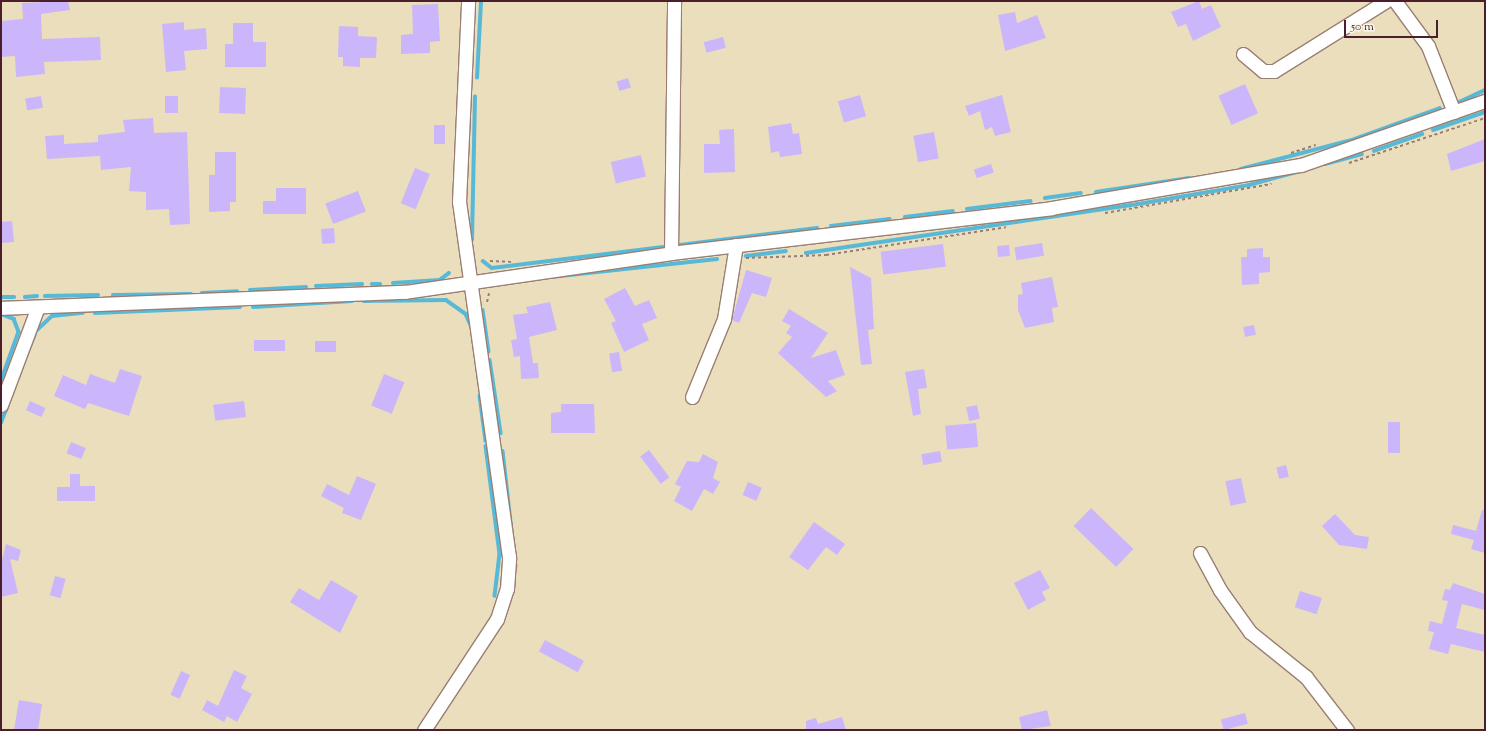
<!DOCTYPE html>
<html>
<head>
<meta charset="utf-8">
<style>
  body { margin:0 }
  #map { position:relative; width:1486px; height:731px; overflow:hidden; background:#ebdebc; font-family:"Sorts Mill Goudy",serif }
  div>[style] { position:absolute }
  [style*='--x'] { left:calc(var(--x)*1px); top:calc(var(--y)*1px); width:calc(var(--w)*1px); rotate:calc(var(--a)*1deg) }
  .stream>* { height:3.5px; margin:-1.75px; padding:0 1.75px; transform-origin:1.75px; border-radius:1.75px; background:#58b9d7 }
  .building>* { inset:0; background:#cbb6fb; transform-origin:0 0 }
  .path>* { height:2px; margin-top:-1px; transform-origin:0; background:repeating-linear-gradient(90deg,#9a7e74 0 3px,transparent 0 6px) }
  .roads { filter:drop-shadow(1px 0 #9a7e74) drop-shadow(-1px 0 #9a7e74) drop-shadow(0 1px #9a7e74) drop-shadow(0 -1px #9a7e74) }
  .minor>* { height:13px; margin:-6.5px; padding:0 6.5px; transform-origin:6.5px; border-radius:6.5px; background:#fff }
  span { translate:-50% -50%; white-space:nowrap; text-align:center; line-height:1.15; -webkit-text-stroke:3px #fbf7ec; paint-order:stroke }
  .frame { position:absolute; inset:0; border:2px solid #4a1f2b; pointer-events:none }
  .scale { position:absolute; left:1344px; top:20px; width:94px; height:18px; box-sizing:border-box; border:2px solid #4a1f2b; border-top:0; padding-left:5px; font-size:12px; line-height:14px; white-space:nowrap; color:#4a1f2b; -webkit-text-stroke:3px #fbf7ec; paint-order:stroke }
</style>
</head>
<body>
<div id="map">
  <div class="stream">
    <i style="--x:477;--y:78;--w:77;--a:-87"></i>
    <i style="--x:1455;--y:104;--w:33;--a:-25"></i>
    <i style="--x:1433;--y:130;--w:55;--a:-19.1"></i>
    <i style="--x:1374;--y:151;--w:51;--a:-19.5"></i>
    <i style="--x:1325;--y:164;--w:38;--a:-15"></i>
    <i style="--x:1241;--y:169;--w:118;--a:-14.7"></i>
    <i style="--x:1355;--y:139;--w:90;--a:-20"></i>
    <i style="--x:1096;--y:192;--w:94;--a:-8.6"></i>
    <i style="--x:1045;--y:198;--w:36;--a:-8"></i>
    <i style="--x:967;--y:209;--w:64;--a:-7.2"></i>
    <i style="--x:905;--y:217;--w:48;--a:-7.1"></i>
    <i style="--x:831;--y:226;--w:59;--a:-6.8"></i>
    <i style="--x:472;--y:240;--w:143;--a:-88.8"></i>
    <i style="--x:680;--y:245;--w:138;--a:-7.1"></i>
    <i style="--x:806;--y:253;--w:342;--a:-8.4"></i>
    <i style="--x:1144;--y:203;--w:107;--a:-9.7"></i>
    <i style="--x:1249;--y:185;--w:50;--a:-15.2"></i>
    <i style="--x:746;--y:256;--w:40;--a:-7.1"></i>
    <i style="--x:483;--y:261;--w:11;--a:38"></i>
    <i style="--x:492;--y:268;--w:172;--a:-7"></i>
    <i style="--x:551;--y:277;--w:167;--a:-6.2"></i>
    <i style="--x:393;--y:283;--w:47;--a:-3.7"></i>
    <i style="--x:440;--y:280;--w:11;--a:-38"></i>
    <i style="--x:372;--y:284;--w:8;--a:0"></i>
    <i style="--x:316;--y:286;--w:46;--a:-2.5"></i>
    <i style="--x:250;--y:290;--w:56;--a:-3.1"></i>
    <i style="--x:202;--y:293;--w:35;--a:-3"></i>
    <i style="--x:113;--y:295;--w:78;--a:-0.7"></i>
    <i style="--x:45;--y:296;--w:53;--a:-1.1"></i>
    <i style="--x:1;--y:297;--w:13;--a:0"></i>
    <i style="--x:25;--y:297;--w:12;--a:-5"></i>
    <i style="--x:364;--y:301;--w:82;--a:-0.7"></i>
    <i style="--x:446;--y:300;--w:24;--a:35"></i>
    <i style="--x:466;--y:314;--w:12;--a:66"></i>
    <i style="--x:253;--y:307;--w:99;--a:-3.5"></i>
    <i style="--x:483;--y:310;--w:42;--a:81.9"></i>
    <i style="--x:95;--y:313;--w:145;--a:-2.4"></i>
    <i style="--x:1;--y:314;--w:14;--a:21"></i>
    <i style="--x:14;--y:319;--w:14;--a:69"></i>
    <i style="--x:19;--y:332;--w:53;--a:109.8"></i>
    <i style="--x:37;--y:330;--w:21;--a:-43"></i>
    <i style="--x:52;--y:316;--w:31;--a:-6"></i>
    <i style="--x:26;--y:356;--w:24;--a:-68"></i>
    <i style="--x:490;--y:360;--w:74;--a:81.4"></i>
    <i style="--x:480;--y:396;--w:45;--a:82.4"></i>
    <i style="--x:1;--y:423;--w:19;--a:-69"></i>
    <i style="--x:486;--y:446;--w:109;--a:82.6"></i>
    <i style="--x:500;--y:554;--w:42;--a:96.8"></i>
    <i style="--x:503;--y:451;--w:116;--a:83.6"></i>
  </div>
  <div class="building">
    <i style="clip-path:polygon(68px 1px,70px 10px,41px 14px,42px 39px,100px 37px,101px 60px,44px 62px,45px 74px,16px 77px,15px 56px,1px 57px,1px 21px,23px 19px,22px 3px)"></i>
    <i style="clip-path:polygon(1199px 1px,1202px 9px,1211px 5px,1221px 27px,1193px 41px,1186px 24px,1178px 27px,1171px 12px)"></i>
    <i style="clip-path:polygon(438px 4px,440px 41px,430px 42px,430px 53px,401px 54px,401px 35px,413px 34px,412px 5px)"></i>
    <i style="clip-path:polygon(1015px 12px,1017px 23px,1037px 15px,1046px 38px,1005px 51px,998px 15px)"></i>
    <i style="clip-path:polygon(184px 22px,184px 30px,206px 28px,207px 49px,184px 51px,186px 70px,166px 72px,162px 24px)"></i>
    <i style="clip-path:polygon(233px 23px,253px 23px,253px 42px,266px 42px,266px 67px,225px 67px,225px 44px,233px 44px)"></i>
    <i style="clip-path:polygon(339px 26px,358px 27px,358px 36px,377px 37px,376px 58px,360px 58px,360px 67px,343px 66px,343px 57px,338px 57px)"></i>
    <i style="left:723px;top:37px;width:11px;height:20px;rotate:75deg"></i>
    <i style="left:628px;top:78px;width:10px;height:12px;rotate:73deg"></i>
    <i style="left:1245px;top:84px;width:32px;height:29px;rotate:66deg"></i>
    <i style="left:220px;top:87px;width:26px;height:26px;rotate:2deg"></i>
    <i style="left:860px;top:95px;width:22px;height:23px;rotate:74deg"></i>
    <i style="clip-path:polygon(1002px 95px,1011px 132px,995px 136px,992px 127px,985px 130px,980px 111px,969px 116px,965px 106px)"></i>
    <i style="left:41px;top:96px;width:12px;height:16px;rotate:81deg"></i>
    <i style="left:165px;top:96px;width:13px;height:17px"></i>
    <i style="clip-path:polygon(153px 118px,154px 133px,187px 132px,190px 224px,170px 225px,169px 209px,146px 210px,146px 192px,129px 191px,131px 167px,101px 170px,100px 156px,47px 159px,45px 136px,64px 135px,64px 144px,98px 142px,98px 135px,125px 132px,123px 120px)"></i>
    <i style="clip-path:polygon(791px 123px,793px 134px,799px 133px,802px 154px,780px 157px,779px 151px,771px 153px,768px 127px)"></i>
    <i style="left:434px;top:125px;width:11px;height:19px"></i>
    <i style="clip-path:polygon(734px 129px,735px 172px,704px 173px,704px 144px,720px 144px,719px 130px)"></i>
    <i style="left:934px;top:132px;width:27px;height:21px;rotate:80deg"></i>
    <i style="clip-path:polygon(1485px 139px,1485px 161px,1451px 171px,1447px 154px)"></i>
    <i style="clip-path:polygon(215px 152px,236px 152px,236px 202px,230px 202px,230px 211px,209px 212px,209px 175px,215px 175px)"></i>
    <i style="left:641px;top:155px;width:22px;height:31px;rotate:77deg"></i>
    <i style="left:991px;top:164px;width:9px;height:18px;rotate:72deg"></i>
    <i style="left:415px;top:168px;width:16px;height:38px;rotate:22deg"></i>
    <i style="clip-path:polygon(276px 188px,306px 188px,306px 214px,263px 214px,263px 201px,276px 201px)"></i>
    <i style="left:358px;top:191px;width:22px;height:35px;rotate:69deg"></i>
    <i style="clip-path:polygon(12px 221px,14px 242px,1px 243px,1px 222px)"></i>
    <i style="left:334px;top:228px;width:15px;height:13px;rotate:86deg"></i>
    <i style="left:1042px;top:243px;width:13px;height:28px;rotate:81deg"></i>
    <i style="left:943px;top:244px;width:23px;height:63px;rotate:83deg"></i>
    <i style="left:1009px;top:245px;width:11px;height:12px;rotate:85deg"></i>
    <i style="clip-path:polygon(1263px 248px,1263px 257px,1270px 257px,1270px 272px,1259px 273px,1259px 284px,1242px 285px,1241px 257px,1247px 257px,1247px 249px)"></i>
    <i style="clip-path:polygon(850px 267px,871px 278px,874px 329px,868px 330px,872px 364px,861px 365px)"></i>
    <i style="clip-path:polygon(746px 270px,772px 278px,766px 297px,752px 293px,739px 323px,732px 320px)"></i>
    <i style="clip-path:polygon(1052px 277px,1058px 307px,1052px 308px,1054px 322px,1025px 328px,1018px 310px,1018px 295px,1023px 294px,1021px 283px)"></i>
    <i style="clip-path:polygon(625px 288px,635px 306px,649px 300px,657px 318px,642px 324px,649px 340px,624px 352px,611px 323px,616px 321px,604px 299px)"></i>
    <i style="clip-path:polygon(550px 302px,557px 330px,529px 337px,533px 363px,538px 363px,539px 378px,521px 379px,520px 356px,514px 357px,511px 340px,517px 339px,513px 315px,528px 313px,526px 307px)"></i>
    <i style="clip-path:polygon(789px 309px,828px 333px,811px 358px,836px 350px,845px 375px,828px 381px,837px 391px,826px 397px,778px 353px,792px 337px,786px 333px,791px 326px,782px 321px)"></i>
    <i style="left:1254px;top:325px;width:10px;height:11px;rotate:79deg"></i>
    <i style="left:285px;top:340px;width:11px;height:31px;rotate:90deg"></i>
    <i style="left:336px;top:341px;width:11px;height:21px;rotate:90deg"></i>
    <i style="left:619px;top:352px;width:19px;height:10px;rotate:81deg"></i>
    <i style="clip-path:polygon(120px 369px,142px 376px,129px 416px,88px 403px,85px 409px,54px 396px,63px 375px,86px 385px,90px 374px,115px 383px)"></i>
    <i style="clip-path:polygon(924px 369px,927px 388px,918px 389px,921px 414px,913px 416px,905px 372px)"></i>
    <i style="left:384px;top:374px;width:22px;height:34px;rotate:22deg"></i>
    <i style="left:30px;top:401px;width:17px;height:10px;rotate:24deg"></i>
    <i style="left:244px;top:401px;width:16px;height:31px;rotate:83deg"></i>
    <i style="clip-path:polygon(561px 404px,594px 404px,595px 433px,551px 433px,551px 413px,561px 412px)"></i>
    <i style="left:977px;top:405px;width:14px;height:11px;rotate:78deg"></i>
    <i style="left:1388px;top:422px;width:12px;height:31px"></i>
    <i style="left:976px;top:423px;width:24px;height:31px;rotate:85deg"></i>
    <i style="left:71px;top:442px;width:16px;height:12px;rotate:22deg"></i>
    <i style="left:649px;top:450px;width:34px;height:11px;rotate:53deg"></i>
    <i style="left:940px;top:451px;width:11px;height:19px;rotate:80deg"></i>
    <i style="clip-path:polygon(703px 454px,718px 462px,713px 478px,720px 482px,713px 494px,704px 489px,692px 511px,674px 501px,681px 487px,675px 484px,687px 461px,699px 462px)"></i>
    <i style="left:1286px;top:465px;width:12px;height:10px;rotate:76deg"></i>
    <i style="clip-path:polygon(70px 474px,80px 474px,80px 486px,95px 486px,95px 501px,57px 501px,57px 487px,70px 487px)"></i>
    <i style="clip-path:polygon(357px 476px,376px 484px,361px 520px,342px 513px,344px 508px,321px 496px,327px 484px,349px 495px)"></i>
    <i style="left:1241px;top:478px;width:25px;height:16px;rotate:78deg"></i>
    <i style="left:748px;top:482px;width:15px;height:14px;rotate:23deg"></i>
    <i style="left:1091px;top:508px;width:59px;height:25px;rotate:44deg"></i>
    <i style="clip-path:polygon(1482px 510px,1485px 510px,1485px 553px,1471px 549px,1474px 540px,1451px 534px,1453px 525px,1476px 531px)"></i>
    <i style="clip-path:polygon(1335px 514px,1355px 535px,1369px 537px,1367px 549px,1339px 545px,1322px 526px)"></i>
    <i style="clip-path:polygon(814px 522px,845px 544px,837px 555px,826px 547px,808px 570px,789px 557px)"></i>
    <i style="clip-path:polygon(6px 544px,21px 550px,18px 561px,10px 559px,18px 593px,1px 597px,1px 563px)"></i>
    <i style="clip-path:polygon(1040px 570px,1050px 588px,1042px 592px,1046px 600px,1028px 610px,1014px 583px)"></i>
    <i style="left:55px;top:576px;width:11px;height:20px;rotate:15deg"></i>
    <i style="clip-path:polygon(331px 580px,358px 596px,340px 633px,290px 602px,299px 588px,319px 600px)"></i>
    <i style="clip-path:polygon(1453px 583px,1485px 594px,1485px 610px,1462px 604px,1456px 628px,1485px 635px,1485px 652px,1451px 644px,1448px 654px,1429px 649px,1434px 632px,1428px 631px,1430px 621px,1442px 624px,1448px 601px,1442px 600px,1445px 589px,1450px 590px)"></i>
    <i style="left:1300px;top:591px;width:23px;height:17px;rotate:18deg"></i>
    <i style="left:545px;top:640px;width:44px;height:13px;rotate:28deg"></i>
    <i style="clip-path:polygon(234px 670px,247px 676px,241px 688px,252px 694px,237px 722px,227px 716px,224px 722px,202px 710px,207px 700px,218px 706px)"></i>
    <i style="left:181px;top:671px;width:10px;height:26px;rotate:24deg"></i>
    <i style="clip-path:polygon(19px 700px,42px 704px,38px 730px,14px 730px)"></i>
    <i style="clip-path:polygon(1047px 710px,1051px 726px,1022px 730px,1019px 717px)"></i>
    <i style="left:1245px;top:713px;width:11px;height:25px;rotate:75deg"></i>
    <i style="clip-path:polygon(842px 717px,846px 730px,806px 730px,806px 721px,816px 718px,818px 724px)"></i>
  </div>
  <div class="path">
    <i style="--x:1291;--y:153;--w:26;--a:-18"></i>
    <i style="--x:1349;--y:163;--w:143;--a:-18.3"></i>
    <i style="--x:1105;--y:213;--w:169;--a:-9.9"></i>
    <i style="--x:746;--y:258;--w:80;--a:-2.1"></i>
    <i style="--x:826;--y:255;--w:182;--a:-8.8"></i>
    <i style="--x:490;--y:261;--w:23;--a:2"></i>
    <i style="--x:487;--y:302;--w:9;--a:-77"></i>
  </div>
  <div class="roads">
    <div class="minor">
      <i style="--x:1395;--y:1;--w:56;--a:53.7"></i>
      <i style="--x:1428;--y:46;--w:71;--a:68.5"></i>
      <i style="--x:1243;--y:54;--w:26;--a:40"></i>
      <i style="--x:1263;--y:71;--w:11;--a:0"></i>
      <i style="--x:1274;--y:71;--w:132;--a:-32"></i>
      <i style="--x:671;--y:253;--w:252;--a:-89.3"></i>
      <i style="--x:1;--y:308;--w:404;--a:-2.3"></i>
      <i style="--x:405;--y:292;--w:277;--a:-8.3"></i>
      <i style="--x:679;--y:252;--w:375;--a:-6.7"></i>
      <i style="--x:1051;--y:208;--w:254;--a:-9.8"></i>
      <i style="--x:1301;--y:165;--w:195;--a:-19.2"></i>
      <i style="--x:692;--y:397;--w:84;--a:-67.7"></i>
      <i style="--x:724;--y:319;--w:75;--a:-80.8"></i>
      <i style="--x:1;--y:405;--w:103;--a:-69.4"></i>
      <i style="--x:1200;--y:553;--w:42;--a:61.6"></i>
      <i style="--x:1220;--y:590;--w:52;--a:54.5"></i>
      <i style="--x:1250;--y:632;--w:72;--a:38.8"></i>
      <i style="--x:1306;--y:677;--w:67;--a:52.3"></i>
      <i style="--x:424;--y:730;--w:133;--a:-56.7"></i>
      <i style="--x:497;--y:619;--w:32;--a:-72"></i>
      <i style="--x:507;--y:589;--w:32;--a:-86"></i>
      <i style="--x:509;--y:557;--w:359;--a:-98"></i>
      <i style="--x:459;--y:202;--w:201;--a:-87.4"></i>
    </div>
  </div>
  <div class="frame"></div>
  <div class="scale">50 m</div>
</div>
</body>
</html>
